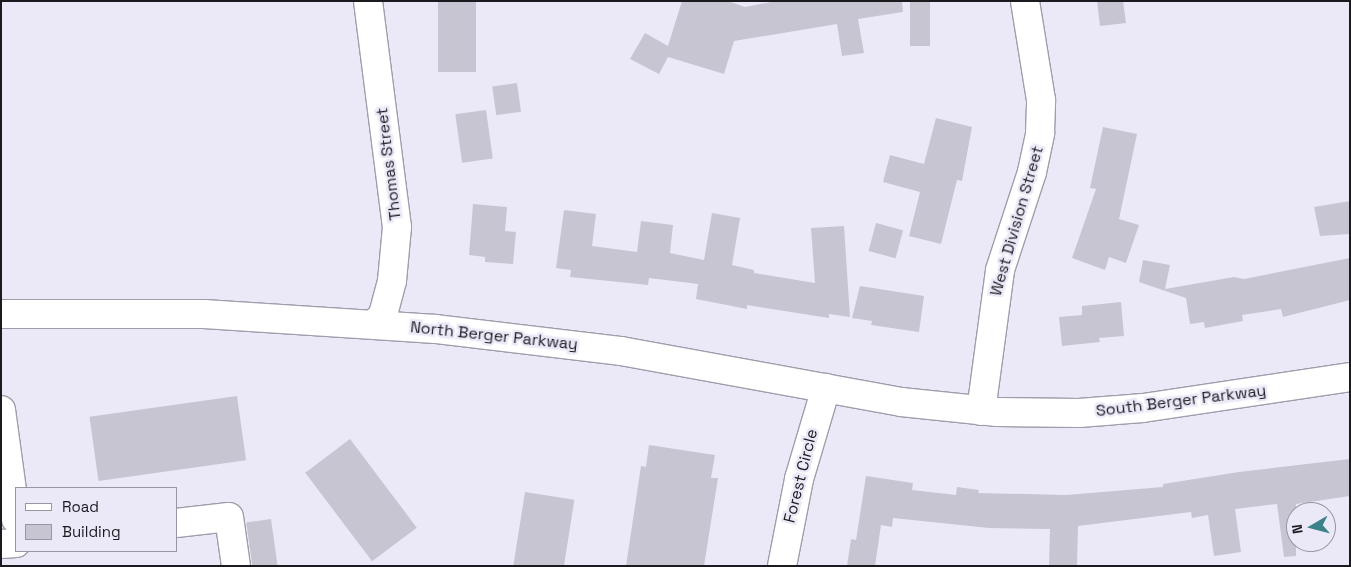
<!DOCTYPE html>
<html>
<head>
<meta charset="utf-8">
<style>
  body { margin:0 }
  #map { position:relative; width:1351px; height:567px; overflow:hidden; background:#ebe9f8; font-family:"Space Grotesk",sans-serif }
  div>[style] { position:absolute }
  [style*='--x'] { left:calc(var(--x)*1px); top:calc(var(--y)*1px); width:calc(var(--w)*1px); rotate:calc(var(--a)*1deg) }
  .building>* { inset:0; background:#c8c5d3; transform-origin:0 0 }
  .roads { filter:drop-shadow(1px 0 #a09dab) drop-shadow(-1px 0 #a09dab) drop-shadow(0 1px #a09dab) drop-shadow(0 -1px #a09dab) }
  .minor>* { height:28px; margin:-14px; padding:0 14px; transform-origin:14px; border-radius:14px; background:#fff }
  span { translate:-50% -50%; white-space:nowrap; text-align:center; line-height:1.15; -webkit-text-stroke:5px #ebe9f8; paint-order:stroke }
  .street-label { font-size:16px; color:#1b1a1f }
  .frame { position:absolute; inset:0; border:2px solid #1b1a1f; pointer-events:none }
  .legend { position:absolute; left:15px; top:487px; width:162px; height:65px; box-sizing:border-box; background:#ebe9f8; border:1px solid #9896a1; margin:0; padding:6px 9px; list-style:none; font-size:15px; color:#1b1a1f }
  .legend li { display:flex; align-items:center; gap:10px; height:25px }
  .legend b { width:25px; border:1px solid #9896a1 }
  .north { position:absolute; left:1286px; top:502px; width:50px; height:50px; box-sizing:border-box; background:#ebe9f8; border:1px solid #9896a1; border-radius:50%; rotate:262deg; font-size:14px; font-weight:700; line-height:20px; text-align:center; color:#1b1a1f }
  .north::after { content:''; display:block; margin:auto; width:18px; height:22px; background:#3b8389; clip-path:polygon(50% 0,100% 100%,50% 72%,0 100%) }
</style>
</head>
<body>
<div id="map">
  <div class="building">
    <i style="left:438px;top:1px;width:38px;height:71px"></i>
    <i style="clip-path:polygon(682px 1px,728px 1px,745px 7px,776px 1px,902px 1px,903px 12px,858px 19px,864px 53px,842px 56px,837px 24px,734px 41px,724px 74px,668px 57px,659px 74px,630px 59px,645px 33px,668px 46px)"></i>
    <i style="left:910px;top:1px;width:20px;height:45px"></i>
    <i style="clip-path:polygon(1097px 1px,1123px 1px,1126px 23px,1100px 26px)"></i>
    <i style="left:517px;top:83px;width:29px;height:25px;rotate:82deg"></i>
    <i style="left:486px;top:110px;width:49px;height:31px;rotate:82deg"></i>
    <i style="clip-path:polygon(936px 118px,972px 127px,962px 181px,957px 180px,941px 244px,909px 236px,920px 192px,883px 182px,890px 155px,924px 164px)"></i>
    <i style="clip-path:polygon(1103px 127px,1137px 134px,1119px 219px,1139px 225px,1126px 263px,1109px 257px,1105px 270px,1072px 258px,1096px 189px,1090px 188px)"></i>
    <i style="clip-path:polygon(1350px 201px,1350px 234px,1320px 236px,1314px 207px)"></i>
    <i style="clip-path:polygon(473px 204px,507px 207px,505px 231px,516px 232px,513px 264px,485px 262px,485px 257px,469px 255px)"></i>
    <i style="clip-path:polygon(564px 210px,596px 214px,592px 246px,637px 252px,641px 221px,673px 225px,670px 253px,704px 260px,712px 213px,740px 218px,732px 265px,754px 270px,754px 273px,815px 283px,811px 228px,844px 226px,850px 317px,829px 314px,829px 318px,747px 305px,747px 309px,696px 299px,698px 284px,649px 278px,648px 285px,570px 277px,571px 270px,556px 268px)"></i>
    <i style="left:876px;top:223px;width:28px;height:29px;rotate:15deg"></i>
    <i style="clip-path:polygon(1350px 258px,1350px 300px,1283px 317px,1281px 309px,1242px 315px,1243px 321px,1205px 328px,1204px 322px,1190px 324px,1186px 298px,1139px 282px,1143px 260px,1170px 265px,1165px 289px,1234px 277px,1244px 279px)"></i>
    <i style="clip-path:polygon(860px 286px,924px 296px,919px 332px,871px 325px,872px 321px,852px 318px)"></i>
    <i style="clip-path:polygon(1121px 302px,1124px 336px,1099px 338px,1100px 342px,1062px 346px,1059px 317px,1082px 315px,1082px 306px)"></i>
    <i style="left:237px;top:396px;width:65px;height:149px;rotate:82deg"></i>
    <i style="left:350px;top:439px;width:111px;height:56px;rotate:53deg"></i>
    <i style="clip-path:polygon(649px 445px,715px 455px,711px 478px,718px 478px,704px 566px,626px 566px,641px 466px,646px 467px)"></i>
    <i style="clip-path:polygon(1350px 459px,1350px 496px,1296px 504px,1296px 556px,1284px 557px,1277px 504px,1235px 509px,1241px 552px,1214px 556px,1208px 515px,1192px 518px,1191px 512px,1078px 526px,1077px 566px,1049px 566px,1050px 529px,989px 528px,893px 518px,892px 527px,881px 525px,875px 566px,847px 566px,851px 539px,856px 540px,866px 476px,913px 483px,912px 490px,956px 495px,957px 487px,979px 490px,978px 493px,1066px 495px,1163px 487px,1163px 484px,1239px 472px)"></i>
    <i style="left:525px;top:492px;width:50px;height:75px;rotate:9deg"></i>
    <i style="left:271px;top:519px;width:48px;height:25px;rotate:82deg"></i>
  </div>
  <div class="roads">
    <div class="minor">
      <i style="--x:368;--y:1;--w:228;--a:82.7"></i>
      <i style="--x:397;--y:227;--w:54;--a:95.3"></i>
      <i style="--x:392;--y:281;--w:35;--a:105"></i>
      <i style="--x:383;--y:315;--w:11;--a:135"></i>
      <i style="--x:1;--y:314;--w:203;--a:0"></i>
      <i style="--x:204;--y:314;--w:232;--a:3.7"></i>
      <i style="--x:436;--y:329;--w:186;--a:6.8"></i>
      <i style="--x:621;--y:351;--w:285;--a:10.3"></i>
      <i style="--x:901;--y:402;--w:97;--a:5.9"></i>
      <i style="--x:997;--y:412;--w:82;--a:0.7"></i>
      <i style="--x:1079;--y:413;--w:64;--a:-4.5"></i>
      <i style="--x:1143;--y:408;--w:209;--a:-8.5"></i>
      <i style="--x:1;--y:410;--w:110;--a:82.2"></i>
      <i style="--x:981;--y:411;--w:142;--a:-82.3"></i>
      <i style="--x:1000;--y:270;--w:103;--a:-71.9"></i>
      <i style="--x:1032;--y:172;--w:40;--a:-78"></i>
      <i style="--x:1040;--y:133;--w:33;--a:-88"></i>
      <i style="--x:1041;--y:100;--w:100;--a:-99.2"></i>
      <i style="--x:176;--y:523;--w:53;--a:-6.5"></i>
      <i style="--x:229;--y:517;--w:49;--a:81.9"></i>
      <i style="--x:1;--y:544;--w:15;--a:-4"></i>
      <i style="--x:782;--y:566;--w:89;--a:-78.9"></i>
      <i style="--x:799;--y:479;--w:95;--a:-73.5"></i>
    </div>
  </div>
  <div class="street-label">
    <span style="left:389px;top:164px;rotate:-97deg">Thomas Street</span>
    <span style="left:1017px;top:221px;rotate:-74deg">West Division Street</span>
    <span style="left:494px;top:336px;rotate:6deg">North Berger Parkway</span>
    <span style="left:1181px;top:401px;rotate:-7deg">South Berger Parkway</span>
    <span style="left:801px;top:476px;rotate:-76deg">Forest Circle</span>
  </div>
  <div class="frame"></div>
  <ul class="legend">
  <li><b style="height:6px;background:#fff"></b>Road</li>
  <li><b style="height:14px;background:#c8c5d3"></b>Building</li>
  </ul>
  <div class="north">N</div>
</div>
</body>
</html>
